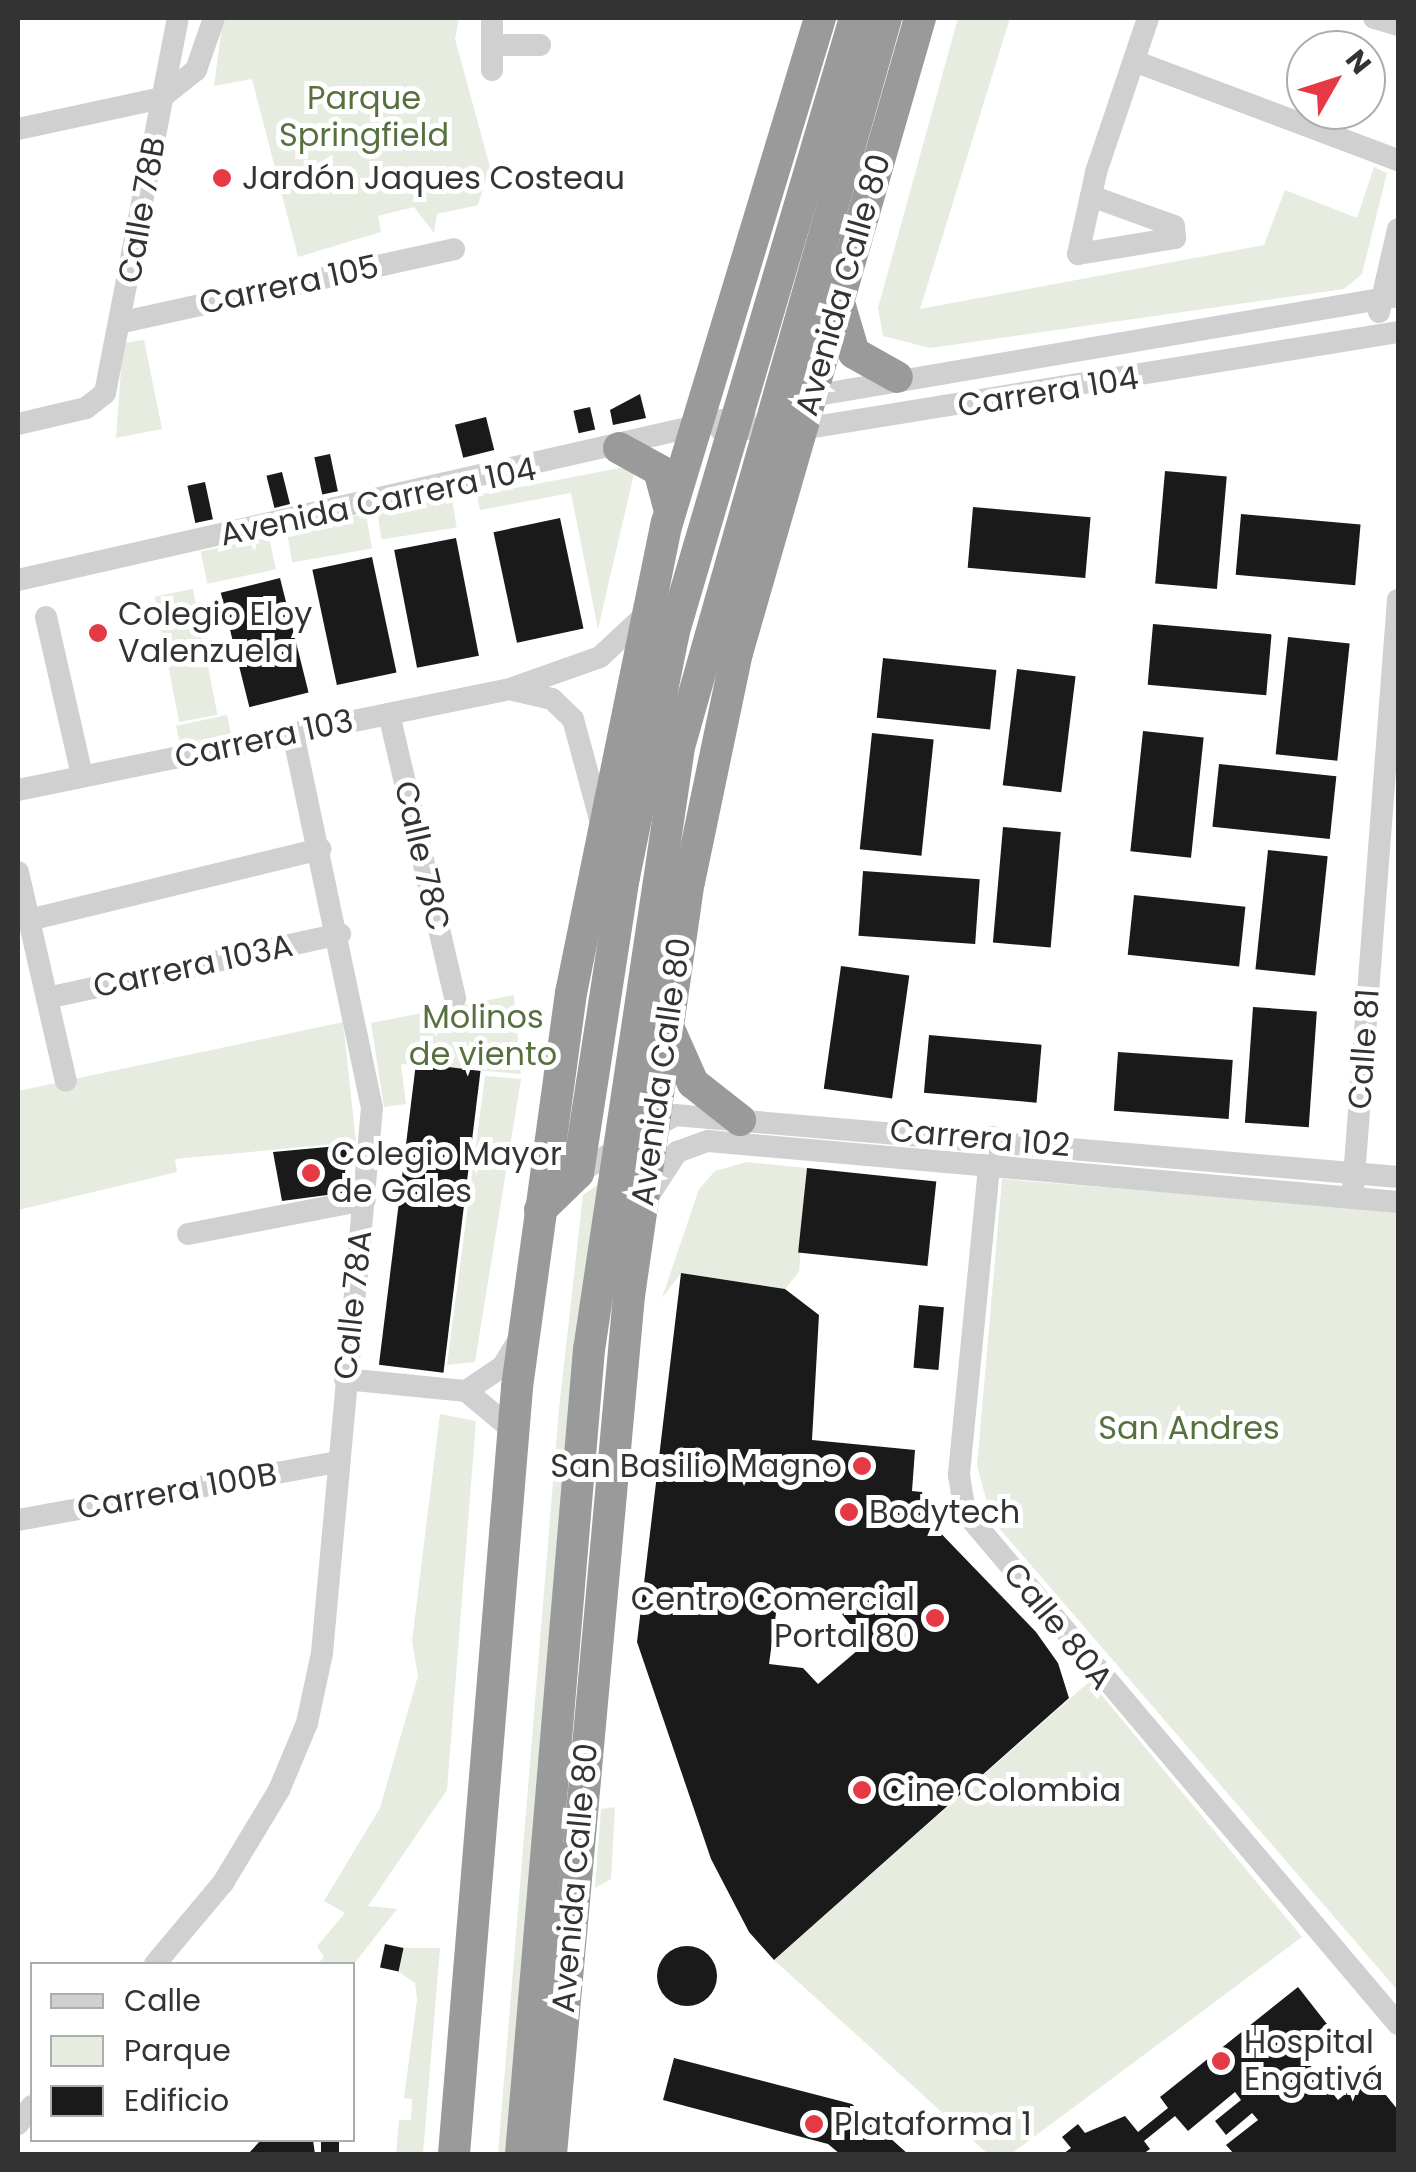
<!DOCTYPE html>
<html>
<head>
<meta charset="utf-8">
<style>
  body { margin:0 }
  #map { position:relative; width:1416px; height:2172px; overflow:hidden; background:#fff; font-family:Poppins,sans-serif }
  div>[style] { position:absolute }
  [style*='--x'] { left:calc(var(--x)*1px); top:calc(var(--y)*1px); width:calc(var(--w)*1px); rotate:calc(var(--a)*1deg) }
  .green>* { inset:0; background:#e6ecdf; transform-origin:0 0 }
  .building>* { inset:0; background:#1a1a1a; transform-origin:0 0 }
  .round { border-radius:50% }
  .minor>* { height:22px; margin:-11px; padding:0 11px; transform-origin:11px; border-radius:11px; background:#d0d0d0 }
  .highway>* { height:32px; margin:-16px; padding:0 16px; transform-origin:16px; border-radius:16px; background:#9a9a9a }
  .dots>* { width:28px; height:28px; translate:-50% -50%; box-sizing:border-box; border:5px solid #fff; border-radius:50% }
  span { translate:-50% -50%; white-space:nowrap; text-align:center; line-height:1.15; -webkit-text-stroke:10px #fff; paint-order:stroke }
  .park-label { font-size:32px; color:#56703f }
  .poi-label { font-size:32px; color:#333 }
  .left { translate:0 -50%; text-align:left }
  .right { translate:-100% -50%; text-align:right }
  .street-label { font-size:32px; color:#333 }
  .frame { position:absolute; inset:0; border:20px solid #333; pointer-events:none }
  .legend { position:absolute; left:30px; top:1962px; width:325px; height:180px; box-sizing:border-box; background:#fff; border:2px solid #adadad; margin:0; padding:12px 18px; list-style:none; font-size:30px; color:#333 }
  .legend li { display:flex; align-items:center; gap:20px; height:50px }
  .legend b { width:50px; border:2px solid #adadad }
  .north { position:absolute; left:1286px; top:30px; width:100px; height:100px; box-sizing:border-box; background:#fff; border:2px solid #adadad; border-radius:50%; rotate:51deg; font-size:28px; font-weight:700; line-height:40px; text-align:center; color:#333 }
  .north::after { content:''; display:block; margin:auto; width:35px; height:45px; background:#e63946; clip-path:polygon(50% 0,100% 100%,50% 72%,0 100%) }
</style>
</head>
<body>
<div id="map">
  <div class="green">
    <i style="clip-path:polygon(223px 18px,459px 18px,455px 39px,490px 167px,478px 205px,437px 214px,434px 233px,414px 207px,378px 216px,381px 232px,298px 257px,252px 79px,214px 86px)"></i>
    <i style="clip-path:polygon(958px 18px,1010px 18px,920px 309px,1264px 245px,1285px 190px,1357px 218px,1374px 167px,1387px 173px,1362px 274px,1344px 289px,930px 348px,883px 336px,878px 308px)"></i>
    <i style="clip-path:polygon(144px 340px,162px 429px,116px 438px,123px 343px)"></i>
    <i style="clip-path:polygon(636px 465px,598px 629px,571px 493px,480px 510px,477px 495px)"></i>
    <i style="left:451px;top:492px;width:36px;height:76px;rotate:81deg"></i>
    <i style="left:366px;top:514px;width:35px;height:81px;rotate:80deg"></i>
    <i style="left:269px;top:537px;width:33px;height:70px;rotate:78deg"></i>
    <i style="left:193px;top:589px;width:128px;height:39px;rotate:79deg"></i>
    <i style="left:227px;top:715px;width:19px;height:52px;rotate:78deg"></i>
    <i style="clip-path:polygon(514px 995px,521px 1074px,401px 1064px,406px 1104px,384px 1107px,371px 1023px)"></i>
    <i style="clip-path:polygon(343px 1022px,356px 1142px,175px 1159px,177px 1172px,18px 1210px,18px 1091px)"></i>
    <i style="clip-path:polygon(485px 1076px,521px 1079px,475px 1362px,447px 1365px)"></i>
    <i style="clip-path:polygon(747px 1162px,807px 1168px,799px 1272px,785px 1289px,681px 1273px,662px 1298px,699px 1189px,715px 1171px)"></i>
    <i style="clip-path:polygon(1002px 1179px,1398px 1211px,1398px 1991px,992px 1520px,977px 1466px)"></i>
    <i style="clip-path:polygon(599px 1184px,508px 2154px,498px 2154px,559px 1409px,583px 1195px)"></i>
    <i style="clip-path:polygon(440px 1414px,476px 1421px,447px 1790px,368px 1906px,397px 1909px,353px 1965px,318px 1964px,324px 1957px,317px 1946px,345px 1913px,324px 1901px,380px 1808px,418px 1676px,412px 1641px)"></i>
    <i style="clip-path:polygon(1090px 1681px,1302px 1937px,1011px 2154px,988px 2154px,774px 1960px)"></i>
    <i style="clip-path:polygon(615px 1807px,611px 1879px,595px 1888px,601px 1809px)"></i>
    <i style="clip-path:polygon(404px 1948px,440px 1948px,423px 2154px,396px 2154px,399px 2120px,411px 2120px,412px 2099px,404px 2098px,417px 2000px,415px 1983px,399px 1972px)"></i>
  </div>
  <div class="building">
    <i style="clip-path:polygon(640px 394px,646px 418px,613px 425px,610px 410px)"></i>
    <i style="left:590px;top:407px;width:23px;height:17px;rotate:77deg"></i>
    <i style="left:486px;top:417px;width:34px;height:32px;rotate:76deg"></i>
    <i style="left:330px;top:454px;width:38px;height:16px;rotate:78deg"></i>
    <i style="left:1165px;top:471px;width:62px;height:113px;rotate:5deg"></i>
    <i style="left:282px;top:472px;width:33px;height:16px;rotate:76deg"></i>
    <i style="left:205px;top:482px;width:38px;height:18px;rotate:78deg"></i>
    <i style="left:973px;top:507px;width:118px;height:61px;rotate:5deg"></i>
    <i style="left:1241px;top:514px;width:120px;height:61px;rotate:5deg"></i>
    <i style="left:560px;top:518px;width:113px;height:68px;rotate:78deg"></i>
    <i style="left:456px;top:538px;width:120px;height:63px;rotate:79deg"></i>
    <i style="left:372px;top:557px;width:118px;height:61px;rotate:78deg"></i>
    <i style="left:280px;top:578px;width:118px;height:61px;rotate:76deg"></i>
    <i style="left:1153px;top:624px;width:119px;height:61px;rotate:5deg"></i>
    <i style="left:1288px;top:637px;width:62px;height:118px;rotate:6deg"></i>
    <i style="left:883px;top:658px;width:114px;height:60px;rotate:6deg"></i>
    <i style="left:1017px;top:669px;width:59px;height:117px;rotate:7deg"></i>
    <i style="left:1143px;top:731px;width:61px;height:121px;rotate:6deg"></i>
    <i style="left:872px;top:733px;width:62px;height:117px;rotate:6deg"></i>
    <i style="left:1219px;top:764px;width:118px;height:63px;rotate:6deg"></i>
    <i style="left:1003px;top:827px;width:58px;height:116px;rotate:5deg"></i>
    <i style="left:1268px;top:850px;width:60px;height:120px;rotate:6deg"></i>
    <i style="left:863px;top:871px;width:117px;height:65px;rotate:4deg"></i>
    <i style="left:1134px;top:895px;width:112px;height:60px;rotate:6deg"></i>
    <i style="left:841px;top:966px;width:69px;height:124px;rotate:8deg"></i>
    <i style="left:1253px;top:1007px;width:64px;height:116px;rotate:4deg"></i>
    <i style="left:929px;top:1035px;width:113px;height:58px;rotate:5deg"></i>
    <i style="left:1118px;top:1052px;width:115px;height:59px;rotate:4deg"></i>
    <i style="left:416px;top:1063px;width:65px;height:304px;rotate:7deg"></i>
    <i style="clip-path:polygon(349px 1145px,342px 1193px,282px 1201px,273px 1152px)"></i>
    <i style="left:807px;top:1168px;width:130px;height:85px;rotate:6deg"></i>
    <i style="clip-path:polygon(evenodd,681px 1273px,785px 1289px,819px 1315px,812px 1440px,915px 1450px,912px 1491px,922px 1492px,927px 1519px,1036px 1632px,1058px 1663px,1069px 1698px,774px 1960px,749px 1932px,711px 1859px,637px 1642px,681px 1273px,778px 1599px,835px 1605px,865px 1644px,818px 1684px,803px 1668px,769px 1664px,778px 1599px)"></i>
    <i style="left:919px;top:1305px;width:25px;height:63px;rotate:5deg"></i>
    <i style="left:385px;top:1944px;width:19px;height:24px;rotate:12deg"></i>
    <i class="round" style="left:657px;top:1946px;width:60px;height:60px"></i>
    <i style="clip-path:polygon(1298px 1987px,1327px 2024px,1297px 2049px,1338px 2100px,1369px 2074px,1398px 2110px,1398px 2154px,1234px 2154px,1226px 2145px,1258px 2120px,1252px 2113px,1226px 2135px,1215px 2121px,1241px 2100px,1235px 2092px,1188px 2131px,1175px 2116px,1144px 2141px,1150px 2149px,1143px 2154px,1063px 2154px,1071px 2148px,1062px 2137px,1078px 2124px,1085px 2133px,1125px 2116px,1138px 2132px,1168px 2108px,1160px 2097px)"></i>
    <i style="clip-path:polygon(674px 2058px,852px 2104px,908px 2154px,840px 2154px,828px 2144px,663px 2100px)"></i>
    <i style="clip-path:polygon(261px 2140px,313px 2140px,315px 2154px,248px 2154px)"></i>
    <i style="left:321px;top:2140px;width:18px;height:14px"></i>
  </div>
  <div class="minor">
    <i style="--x:1374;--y:18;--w:25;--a:16"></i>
    <i style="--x:492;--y:45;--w:48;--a:0"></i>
    <i style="--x:1134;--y:61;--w:282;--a:20.6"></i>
    <i style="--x:492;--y:70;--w:52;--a:-90"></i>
    <i style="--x:18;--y:129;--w:146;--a:-12.2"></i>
    <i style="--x:161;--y:98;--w:45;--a:-38.7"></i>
    <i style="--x:196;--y:70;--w:55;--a:-70.9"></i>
    <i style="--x:1091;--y:196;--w:88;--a:19.9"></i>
    <i style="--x:1174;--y:226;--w:12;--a:85"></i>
    <i style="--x:1175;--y:238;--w:98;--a:170.6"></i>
    <i style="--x:1078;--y:254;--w:59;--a:-77.4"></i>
    <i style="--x:1091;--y:196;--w:25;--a:-78"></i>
    <i style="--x:1096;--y:172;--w:163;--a:-71.3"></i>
    <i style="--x:1379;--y:312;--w:85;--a:-77.1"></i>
    <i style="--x:123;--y:322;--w:339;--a:-12.4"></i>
    <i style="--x:800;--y:398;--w:607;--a:-9.68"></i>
    <i style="--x:18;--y:424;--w:70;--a:-13.2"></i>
    <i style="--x:86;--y:408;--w:24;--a:-38"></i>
    <i style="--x:105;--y:393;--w:382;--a:-79"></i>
    <i style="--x:720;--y:429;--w:82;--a:0"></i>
    <i style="--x:802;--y:429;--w:604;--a:-9.24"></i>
    <i style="--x:18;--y:580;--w:745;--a:-12.79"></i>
    <i style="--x:46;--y:617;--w:163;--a:77.2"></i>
    <i style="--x:513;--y:690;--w:40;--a:13"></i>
    <i style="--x:552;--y:699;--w:29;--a:44"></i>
    <i style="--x:573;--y:719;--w:108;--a:74.9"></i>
    <i style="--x:389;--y:714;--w:292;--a:76.9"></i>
    <i style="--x:18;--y:790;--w:502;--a:-11.6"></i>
    <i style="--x:510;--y:689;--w:96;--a:-19.6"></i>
    <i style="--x:600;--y:657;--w:62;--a:-43"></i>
    <i style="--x:18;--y:872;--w:214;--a:77.1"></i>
    <i style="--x:29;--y:920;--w:300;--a:-13.7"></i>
    <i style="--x:47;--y:998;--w:300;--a:-12.3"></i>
    <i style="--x:992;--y:1137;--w:340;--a:95.6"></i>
    <i style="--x:959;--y:1475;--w:37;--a:81"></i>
    <i style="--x:965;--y:1512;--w:671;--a:49.78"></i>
    <i style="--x:578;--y:1173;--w:113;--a:-30.9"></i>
    <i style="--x:675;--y:1115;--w:726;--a:4.9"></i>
    <i style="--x:1353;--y:1190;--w:592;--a:-85.64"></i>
    <i style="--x:651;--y:1192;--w:48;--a:-57"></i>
    <i style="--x:677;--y:1152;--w:33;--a:-20"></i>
    <i style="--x:708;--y:1141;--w:693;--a:5.05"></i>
    <i style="--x:188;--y:1234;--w:180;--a:-10.9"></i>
    <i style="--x:345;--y:1379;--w:122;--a:5.7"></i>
    <i style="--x:466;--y:1391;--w:62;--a:39.8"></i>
    <i style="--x:466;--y:1391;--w:45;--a:-34"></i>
    <i style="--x:503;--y:1366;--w:27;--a:-59"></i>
    <i style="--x:18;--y:1520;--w:323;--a:-10.3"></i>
    <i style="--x:155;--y:1964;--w:106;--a:-50"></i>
    <i style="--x:223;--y:1883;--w:109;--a:-58.9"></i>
    <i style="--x:279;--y:1790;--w:73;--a:-67.3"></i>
    <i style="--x:307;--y:1723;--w:72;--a:-77.9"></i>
    <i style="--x:322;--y:1653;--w:547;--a:-84.76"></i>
    <i style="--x:372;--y:1108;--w:382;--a:-101.9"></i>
    <i style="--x:18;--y:2124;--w:23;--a:-52"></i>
  </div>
  <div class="highway">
    <i style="--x:840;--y:306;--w:49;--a:73.4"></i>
    <i style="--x:854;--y:353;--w:49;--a:29.2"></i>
    <i style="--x:619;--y:448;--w:46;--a:28.8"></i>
    <i style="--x:659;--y:470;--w:42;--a:75"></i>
    <i style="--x:669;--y:1029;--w:59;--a:66"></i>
    <i style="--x:693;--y:1083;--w:60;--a:38.2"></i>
    <i style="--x:540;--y:1210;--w:53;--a:-44.2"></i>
    <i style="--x:578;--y:1173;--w:300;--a:-81.2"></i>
    <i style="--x:624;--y:877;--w:251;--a:-78.5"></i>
    <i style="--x:674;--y:631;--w:639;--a:-73.55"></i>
    <i style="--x:454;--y:2154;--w:770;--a:-85.3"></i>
    <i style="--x:517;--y:1387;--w:398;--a:-82.2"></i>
    <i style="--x:571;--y:993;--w:480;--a:-78.5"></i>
    <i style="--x:667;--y:523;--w:528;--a:-73.14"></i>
    <i style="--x:521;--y:2154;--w:807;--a:-85.17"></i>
    <i style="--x:589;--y:1350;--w:610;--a:-81.51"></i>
    <i style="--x:679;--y:747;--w:758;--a:-74.15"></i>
    <i style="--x:551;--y:2154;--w:862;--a:-84.81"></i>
    <i style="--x:629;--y:1296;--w:418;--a:-81.8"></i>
    <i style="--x:689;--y:882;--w:234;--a:-78.2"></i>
    <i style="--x:737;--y:653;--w:661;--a:-73.92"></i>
  </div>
  <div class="dots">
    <i style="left:222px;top:178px;background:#e63946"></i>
    <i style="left:98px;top:633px;background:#e63946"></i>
    <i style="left:311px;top:1173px;background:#e63946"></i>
    <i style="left:862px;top:1466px;background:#e63946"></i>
    <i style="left:849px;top:1512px;background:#e63946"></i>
    <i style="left:935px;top:1618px;background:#e63946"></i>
    <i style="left:862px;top:1790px;background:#e63946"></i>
    <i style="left:1221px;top:2061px;background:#e63946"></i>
    <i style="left:814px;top:2124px;background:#e63946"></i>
  </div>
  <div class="park-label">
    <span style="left:364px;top:117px">Parque<br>Springfield</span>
    <span style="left:483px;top:1036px">Molinos<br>de viento</span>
    <span style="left:1189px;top:1428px">San Andres</span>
  </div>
  <div class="poi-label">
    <span class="left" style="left:242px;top:178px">Jardón Jaques Costeau</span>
    <span class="left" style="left:118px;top:633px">Colegio Eloy<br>Valenzuela</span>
    <span class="left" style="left:331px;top:1173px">Colegio Mayor<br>de Gales</span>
    <span class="right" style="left:842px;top:1466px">San Basilio Magno</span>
    <span class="left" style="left:869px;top:1512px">Bodytech</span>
    <span class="right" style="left:915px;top:1618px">Centro Comercial<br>Portal 80</span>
    <span class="left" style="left:882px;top:1790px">Cine Colombia</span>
    <span class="left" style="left:1244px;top:2061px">Hospital<br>Engativá</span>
    <span class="left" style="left:834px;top:2124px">Plataforma 1</span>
  </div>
  <div class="street-label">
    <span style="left:142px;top:210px;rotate:-80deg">Calle 78B</span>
    <span style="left:289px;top:285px;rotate:-12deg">Carrera 105</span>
    <span style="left:843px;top:285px;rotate:-74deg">Avenida Calle 80</span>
    <span style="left:1048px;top:392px;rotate:-9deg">Carrera 104</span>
    <span style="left:378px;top:502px;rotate:-12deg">Avenida Carrera 104</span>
    <span style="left:264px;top:739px;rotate:-12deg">Carrera 103</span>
    <span style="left:422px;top:856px;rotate:77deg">Calle 78C</span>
    <span style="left:193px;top:966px;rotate:-12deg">Carrera 103A</span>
    <span style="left:1364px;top:1049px;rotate:-86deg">Calle 81</span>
    <span style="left:661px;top:1072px;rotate:-82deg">Avenida Calle 80</span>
    <span style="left:980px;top:1138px;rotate:5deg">Carrera 102</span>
    <span style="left:353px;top:1305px;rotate:-84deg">Calle 78A</span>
    <span style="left:177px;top:1491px;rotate:-10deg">Carrera 100B</span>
    <span style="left:1058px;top:1626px;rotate:51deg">Calle 80A</span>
    <span style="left:575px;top:1878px;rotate:-85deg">Avenida Calle 80</span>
  </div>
  <div class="frame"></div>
  <ul class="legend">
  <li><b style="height:12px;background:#d0d0d0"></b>Calle</li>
  <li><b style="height:28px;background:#e6ecdf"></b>Parque</li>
  <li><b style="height:28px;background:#1a1a1a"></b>Edificio</li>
  </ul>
  <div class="north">N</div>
</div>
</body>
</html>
